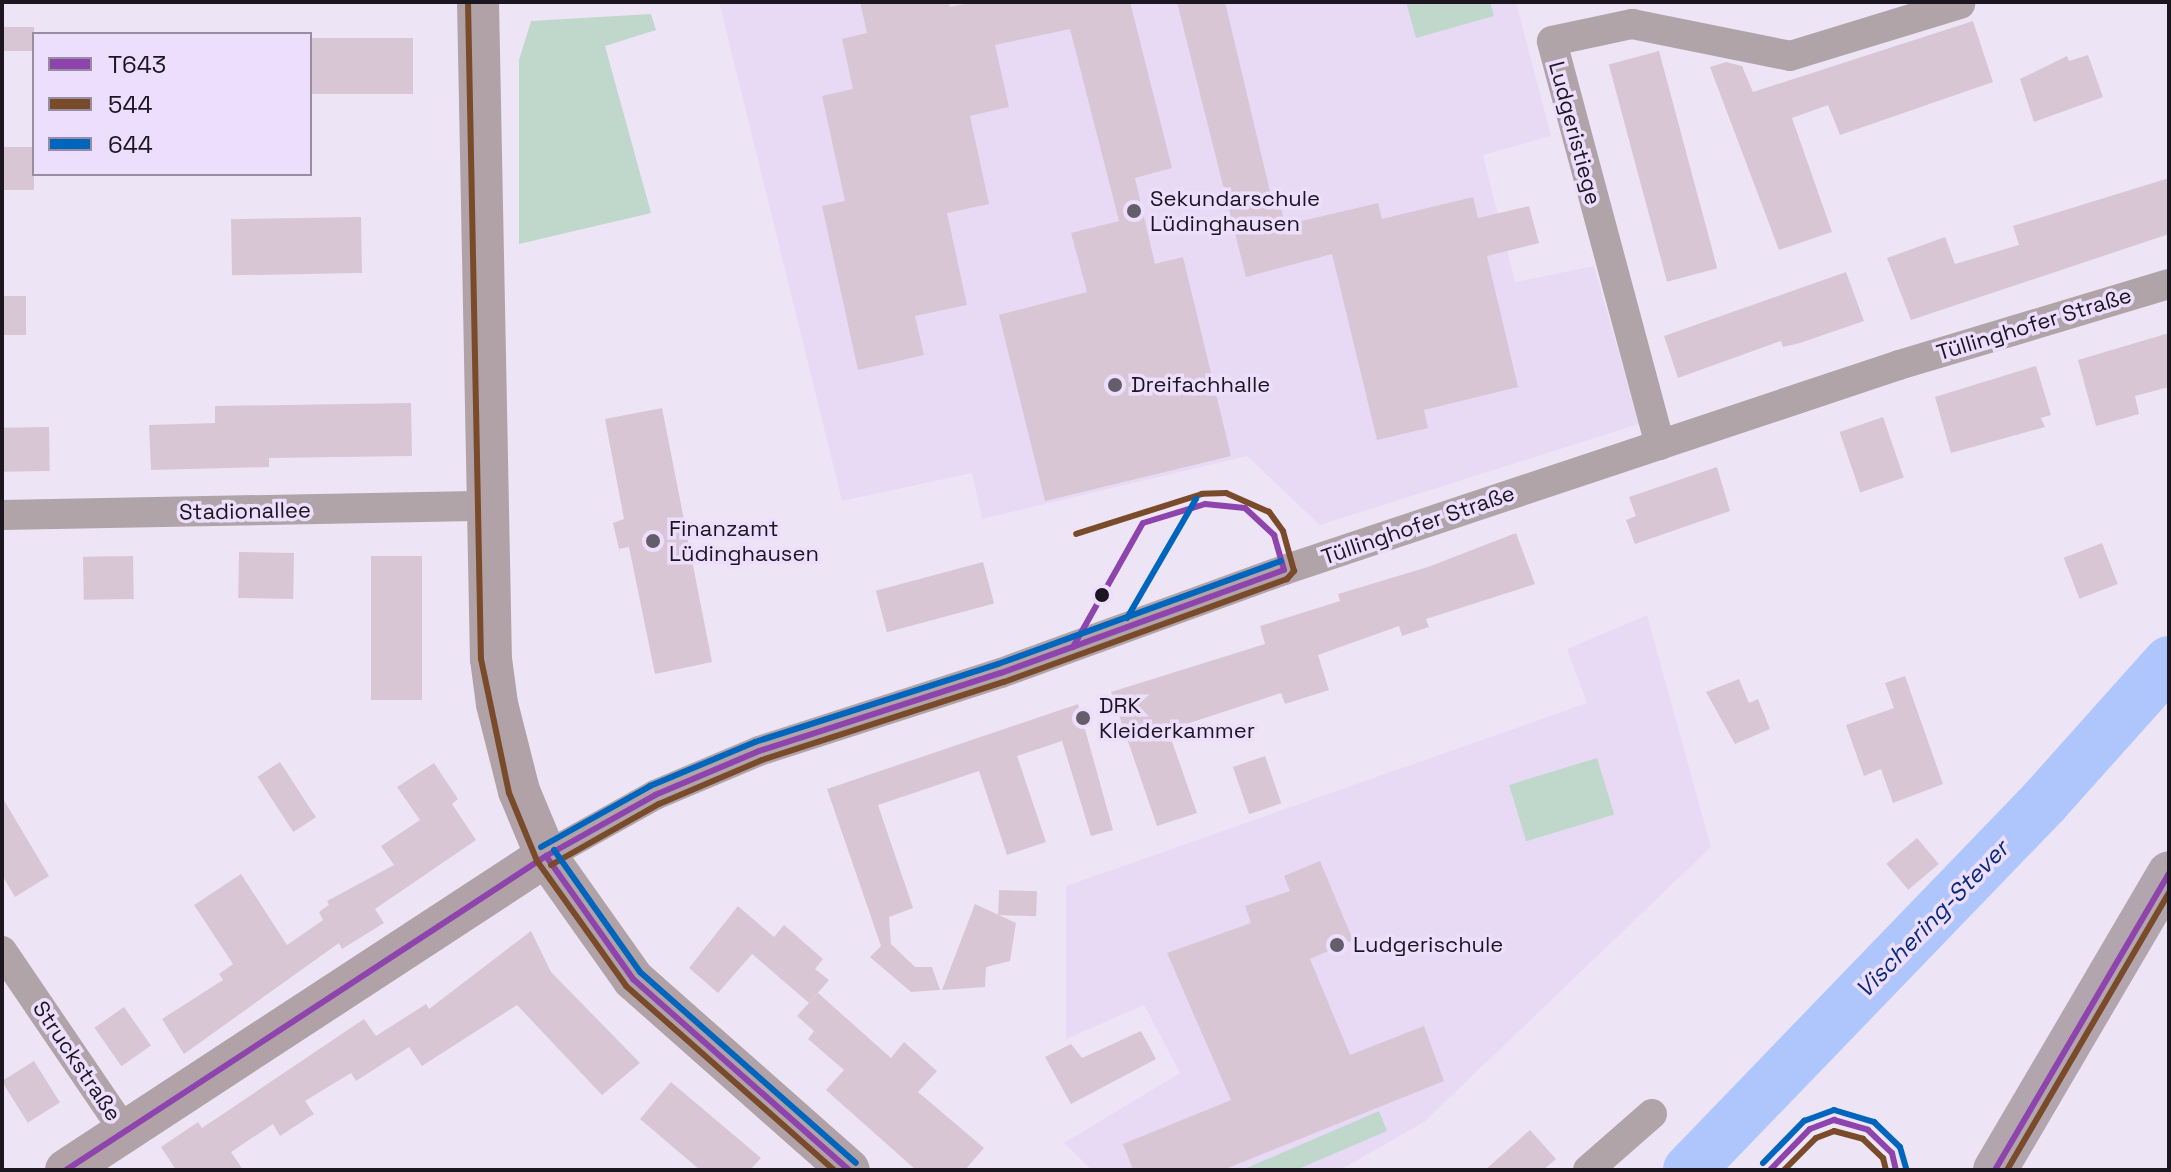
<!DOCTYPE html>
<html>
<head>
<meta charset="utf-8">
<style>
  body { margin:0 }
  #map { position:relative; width:2171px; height:1172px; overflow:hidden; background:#ede5f5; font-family:"Space Grotesk",sans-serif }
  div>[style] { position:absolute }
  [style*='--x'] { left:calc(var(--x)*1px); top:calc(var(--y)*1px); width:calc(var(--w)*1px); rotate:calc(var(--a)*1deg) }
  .built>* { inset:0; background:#e8daf5 }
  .green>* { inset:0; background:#bfd8cb; transform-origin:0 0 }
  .river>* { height:52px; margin:-26px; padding:0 26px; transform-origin:26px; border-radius:26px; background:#afc6fc }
  .building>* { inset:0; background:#d9c6d5; transform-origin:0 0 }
  .street>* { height:30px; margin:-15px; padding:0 15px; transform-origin:15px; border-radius:15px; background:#b1a4a8 }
  .secondary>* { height:42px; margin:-21px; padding:0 21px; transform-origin:21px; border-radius:21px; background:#b1a2a8 }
  .primary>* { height:44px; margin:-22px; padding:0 22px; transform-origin:22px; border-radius:22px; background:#b3a5ae }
  .bus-1>* { height:6px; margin:-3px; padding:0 3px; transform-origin:3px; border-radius:3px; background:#8e44ad }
  .bus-2>* { height:6px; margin:-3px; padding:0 3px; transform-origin:3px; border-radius:3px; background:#7a4b2a }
  .bus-3>* { height:6px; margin:-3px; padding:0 3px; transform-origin:3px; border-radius:3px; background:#0065bd }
  .dots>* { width:22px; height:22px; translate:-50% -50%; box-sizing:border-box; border:4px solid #ecdefc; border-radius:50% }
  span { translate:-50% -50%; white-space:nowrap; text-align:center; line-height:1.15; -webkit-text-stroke:7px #ecdefc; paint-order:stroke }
  .street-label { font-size:22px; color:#1b1620 }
  .poi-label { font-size:22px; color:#1b1620 }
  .left { translate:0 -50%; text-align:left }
  .water-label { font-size:24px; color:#0a2c7a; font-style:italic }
  .frame { position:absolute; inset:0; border:4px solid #1b1620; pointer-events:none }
  .legend { position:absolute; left:32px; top:32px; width:280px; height:144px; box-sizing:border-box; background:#ecdefc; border:2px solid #988ea4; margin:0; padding:10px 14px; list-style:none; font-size:24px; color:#1b1620 }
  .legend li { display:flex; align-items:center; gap:16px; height:40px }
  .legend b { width:40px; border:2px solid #988ea4 }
</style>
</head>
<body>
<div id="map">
  <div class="built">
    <i style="clip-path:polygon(719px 2px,1516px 2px,1551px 136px,1483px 155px,1515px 282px,1594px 266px,1639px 424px,1320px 525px,1247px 456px,982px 519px,972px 473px,842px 501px)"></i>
    <i style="clip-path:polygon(1647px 615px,1711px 847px,1424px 1122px,1340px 1170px,1092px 1170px,1064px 1143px,1180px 1073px,1144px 1005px,1066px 1039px,1066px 886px,1587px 703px,1567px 649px)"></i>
  </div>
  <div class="green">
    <i style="clip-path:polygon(1406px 2px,1490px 2px,1494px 16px,1416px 38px)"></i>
    <i style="clip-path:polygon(651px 14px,656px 30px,605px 46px,651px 213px,519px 244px,519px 60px,531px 21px)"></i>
    <i style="left:1597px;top:758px;width:59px;height:92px;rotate:73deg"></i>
    <i style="clip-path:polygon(1379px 1111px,1387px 1131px,1296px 1170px,1242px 1170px)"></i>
  </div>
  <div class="river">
    <i style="--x:1689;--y:1170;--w:511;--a:-46.03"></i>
    <i style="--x:2044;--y:802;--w:188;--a:-48.2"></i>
  </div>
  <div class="building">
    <i style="clip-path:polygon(860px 2px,949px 2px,950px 7px,973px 2px,1130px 2px,1172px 168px,1135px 178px,1155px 264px,1183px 257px,1231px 456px,1045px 501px,999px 315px,1087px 292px,1071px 233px,1119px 221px,1070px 29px,995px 45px,1009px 107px,970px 116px,989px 204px,947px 213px,967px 305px,915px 316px,924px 355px,858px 370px,822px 206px,845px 201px,822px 96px,853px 89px,842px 39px,867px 33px)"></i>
    <i style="clip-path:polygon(1177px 2px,1225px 2px,1273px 204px,1280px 203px,1285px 225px,1378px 203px,1382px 219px,1473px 197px,1478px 218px,1529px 206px,1539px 243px,1487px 256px,1518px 387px,1424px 410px,1428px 428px,1377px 440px,1332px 254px,1246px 277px)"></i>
    <i style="clip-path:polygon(1973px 21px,1993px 82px,1840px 135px,1828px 105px,1792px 118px,1832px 232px,1779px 250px,1710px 67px,1726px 62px,1742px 66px,1753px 92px)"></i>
    <i style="left:34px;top:27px;width:24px;height:32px;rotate:90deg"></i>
    <i style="left:310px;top:38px;width:103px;height:56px"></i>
    <i style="left:1659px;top:51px;width:225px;height:52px;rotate:75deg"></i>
    <i style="clip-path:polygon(2088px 55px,2103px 97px,2034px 122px,2020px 79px,2067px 56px,2069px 61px)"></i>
    <i style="left:2px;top:147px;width:32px;height:43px"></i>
    <i style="clip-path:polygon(2169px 178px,2169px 234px,1911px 320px,1887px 258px,1945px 237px,1955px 264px,2019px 245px,2013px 226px)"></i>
    <i style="left:361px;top:217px;width:56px;height:130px;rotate:89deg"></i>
    <i style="clip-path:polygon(1846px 272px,1864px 321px,1800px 343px,1783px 347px,1781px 341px,1678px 378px,1664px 336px)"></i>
    <i style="left:2px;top:296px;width:24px;height:39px"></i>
    <i style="clip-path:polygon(2169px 333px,2169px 387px,2135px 396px,2139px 414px,2096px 426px,2078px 360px)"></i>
    <i style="clip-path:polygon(2036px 366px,2051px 415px,2041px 418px,2045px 427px,1951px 453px,1935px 397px)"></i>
    <i style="clip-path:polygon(411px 403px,412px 456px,269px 458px,269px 467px,151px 470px,149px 425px,215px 423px,215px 406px)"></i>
    <i style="clip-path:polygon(662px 408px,712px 662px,655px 674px,629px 547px,619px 549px,613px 523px,624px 519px,605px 419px)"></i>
    <i style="left:1883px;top:417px;width:64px;height:46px;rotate:71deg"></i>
    <i style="left:49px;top:427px;width:44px;height:47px;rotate:89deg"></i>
    <i style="clip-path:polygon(1717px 467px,1730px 511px,1635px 544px,1626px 520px,1636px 516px,1629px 497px)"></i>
    <i style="clip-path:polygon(1516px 533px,1535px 584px,1426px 619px,1429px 627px,1402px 636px,1399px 626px,1318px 655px,1329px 690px,1285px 704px,1281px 693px,1168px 730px,1197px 813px,1157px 826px,1111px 692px,1265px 644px,1260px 626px,1340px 601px,1338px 594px,1428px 567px)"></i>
    <i style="left:2102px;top:543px;width:44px;height:41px;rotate:69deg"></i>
    <i style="left:239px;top:552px;width:55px;height:46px;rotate:1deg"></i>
    <i style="left:133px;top:556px;width:43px;height:50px;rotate:89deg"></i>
    <i style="left:371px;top:556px;width:51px;height:144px"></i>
    <i style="left:983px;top:562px;width:43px;height:111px;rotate:75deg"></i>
    <i style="clip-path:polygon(1905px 676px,1943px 784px,1893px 803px,1881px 769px,1864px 776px,1846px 725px,1894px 708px,1885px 683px)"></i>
    <i style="clip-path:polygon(1739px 679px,1749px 703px,1758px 699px,1770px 729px,1735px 744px,1706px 692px)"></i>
    <i style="clip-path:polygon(1078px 704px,1113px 830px,1091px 836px,1062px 741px,1017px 756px,1046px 842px,1007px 855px,979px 771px,878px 805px,913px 908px,889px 917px,891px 944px,915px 967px,932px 967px,940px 990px,911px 992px,870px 957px,881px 946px,827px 789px)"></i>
    <i style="left:1265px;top:756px;width:50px;height:34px;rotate:71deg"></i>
    <i style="left:280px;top:762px;width:66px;height:27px;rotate:57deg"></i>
    <i style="clip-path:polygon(434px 763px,458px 799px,452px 804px,476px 840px,375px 909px,384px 923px,342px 949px,339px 943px,184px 1054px,162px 1019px,223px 980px,219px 974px,233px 964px,194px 905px,241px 874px,287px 945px,323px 920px,319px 912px,329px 905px,327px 901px,394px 865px,381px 846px,420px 820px,397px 787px)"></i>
    <i style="clip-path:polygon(2px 797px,49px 876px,15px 897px,2px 875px)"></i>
    <i style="left:1917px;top:838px;width:34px;height:40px;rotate:50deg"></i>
    <i style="clip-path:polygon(1320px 861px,1353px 940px,1310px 959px,1350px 1055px,1424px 1026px,1444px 1081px,1223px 1170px,1133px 1170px,1123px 1144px,1231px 1100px,1167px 953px,1251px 923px,1245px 906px,1290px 891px,1284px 876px)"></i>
    <i style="left:999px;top:890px;width:38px;height:25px;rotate:2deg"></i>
    <i style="clip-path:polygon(975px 904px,1016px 923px,1010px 961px,986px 967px,985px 987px,942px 990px)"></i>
    <i style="clip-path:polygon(738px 906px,774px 937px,784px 925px,823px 959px,815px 969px,829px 980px,809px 1003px,752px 954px,718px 993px,689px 968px)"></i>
    <i style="clip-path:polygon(531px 931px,551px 972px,640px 1063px,602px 1095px,517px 1005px,422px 1066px,409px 1047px,356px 1081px,351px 1073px,305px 1101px,314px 1114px,280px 1136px,273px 1124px,231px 1152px,243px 1170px,176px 1170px,161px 1147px,198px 1122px,202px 1128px,364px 1019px,376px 1036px,426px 1004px,429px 1009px)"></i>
    <i style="clip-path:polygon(818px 993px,891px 1058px,904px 1042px,937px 1071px,918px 1092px,984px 1148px,965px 1170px,916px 1170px,826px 1090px,844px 1070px,808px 1039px,814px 1031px,797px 1016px)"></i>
    <i style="left:124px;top:1007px;width:47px;height:36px;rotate:55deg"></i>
    <i style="clip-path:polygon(1141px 1031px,1156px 1059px,1071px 1104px,1045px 1057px,1071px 1044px,1082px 1058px)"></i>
    <i style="left:34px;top:1061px;width:49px;height:38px;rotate:58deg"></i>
    <i style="clip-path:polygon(671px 1082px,761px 1158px,750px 1170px,700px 1170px,640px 1119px)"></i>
    <i style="clip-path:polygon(1530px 1130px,1556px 1159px,1543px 1170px,1485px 1170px)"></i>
  </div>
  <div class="street">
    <i style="--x:1660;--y:445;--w:418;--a:-105"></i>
    <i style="--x:1552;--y:41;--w:82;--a:-12"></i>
    <i style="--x:1632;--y:24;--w:161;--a:11.4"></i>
    <i style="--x:1790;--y:56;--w:178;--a:-17"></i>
    <i style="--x:2;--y:515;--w:486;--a:-1.1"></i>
    <i style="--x:546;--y:856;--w:125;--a:-29.2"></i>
    <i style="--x:655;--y:795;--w:113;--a:-22.9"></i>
    <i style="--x:759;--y:751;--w:254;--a:-17.9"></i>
    <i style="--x:1001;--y:673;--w:301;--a:-20"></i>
    <i style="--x:1284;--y:570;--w:648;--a:-18.43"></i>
    <i style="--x:1899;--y:365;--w:282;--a:-16.7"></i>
    <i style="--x:2;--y:951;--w:219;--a:55.8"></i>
    <i style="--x:1588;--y:1170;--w:85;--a:-41.2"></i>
  </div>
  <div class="secondary">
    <i style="--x:478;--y:2;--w:657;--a:88.87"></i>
    <i style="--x:491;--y:659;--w:45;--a:82.4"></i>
    <i style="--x:497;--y:704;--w:90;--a:75.8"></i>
    <i style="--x:519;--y:791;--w:70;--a:67.4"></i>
    <i style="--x:546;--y:856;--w:151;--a:54.7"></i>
    <i style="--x:633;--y:979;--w:288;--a:41.5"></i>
    <i style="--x:66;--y:1170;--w:574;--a:-33.19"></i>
  </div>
  <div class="primary">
    <i style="--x:1995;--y:1170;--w:344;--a:-59.6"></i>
  </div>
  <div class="bus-1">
    <i style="--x:1073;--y:647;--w:142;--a:-60.6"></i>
    <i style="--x:1143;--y:523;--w:65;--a:-17"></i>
    <i style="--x:1205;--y:504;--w:40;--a:5.7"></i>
    <i style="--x:1245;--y:508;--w:40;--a:43"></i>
    <i style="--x:1274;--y:535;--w:36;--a:74"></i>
    <i style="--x:546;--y:856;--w:151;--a:54.7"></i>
    <i style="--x:633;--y:979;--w:288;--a:41.5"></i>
    <i style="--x:66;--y:1170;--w:574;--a:-33.19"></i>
    <i style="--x:546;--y:856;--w:125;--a:-29.2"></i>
    <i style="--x:655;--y:795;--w:113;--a:-22.9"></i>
    <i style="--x:759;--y:751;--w:254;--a:-17.9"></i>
    <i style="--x:1001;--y:673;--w:301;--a:-20"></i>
    <i style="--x:1770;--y:1170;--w:57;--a:-45.7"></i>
    <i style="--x:1810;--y:1129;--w:26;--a:-21"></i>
    <i style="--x:1834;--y:1120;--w:35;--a:16"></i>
    <i style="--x:1868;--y:1130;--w:33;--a:44"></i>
    <i style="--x:1892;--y:1153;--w:17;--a:77"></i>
    <i style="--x:1995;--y:1170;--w:344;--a:-59.6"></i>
  </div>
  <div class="bus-2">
    <i style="--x:468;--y:2;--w:657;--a:88.87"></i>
    <i style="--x:481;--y:659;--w:137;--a:78.2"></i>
    <i style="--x:509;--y:793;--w:74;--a:67.6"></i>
    <i style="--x:537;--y:861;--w:153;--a:54.5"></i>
    <i style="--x:626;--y:986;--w:278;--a:41.5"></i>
    <i style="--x:551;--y:865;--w:124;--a:-29.5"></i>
    <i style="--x:659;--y:804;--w:112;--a:-23.1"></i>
    <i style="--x:762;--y:760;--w:254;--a:-17.9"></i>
    <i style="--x:1004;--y:682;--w:301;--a:-20"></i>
    <i style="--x:1287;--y:579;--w:11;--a:-49"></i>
    <i style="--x:1294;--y:571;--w:41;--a:-105.4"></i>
    <i style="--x:1283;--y:531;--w:24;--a:-126"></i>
    <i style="--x:1269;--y:512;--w:47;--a:-156.2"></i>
    <i style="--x:1226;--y:493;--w:24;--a:178"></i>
    <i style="--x:1202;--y:494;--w:132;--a:162.4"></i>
    <i style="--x:1784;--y:1170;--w:45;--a:-45"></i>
    <i style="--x:1816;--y:1138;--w:19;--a:-21"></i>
    <i style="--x:1834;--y:1131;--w:30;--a:15"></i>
    <i style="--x:1863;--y:1139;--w:28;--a:44"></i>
    <i style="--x:1883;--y:1158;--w:12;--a:76"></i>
    <i style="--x:2007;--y:1170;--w:321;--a:-59.7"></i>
  </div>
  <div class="bus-3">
    <i style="--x:1127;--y:618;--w:138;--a:-59.9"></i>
    <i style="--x:541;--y:847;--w:125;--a:-29.2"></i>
    <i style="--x:650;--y:786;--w:114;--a:-22.7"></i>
    <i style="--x:755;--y:742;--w:255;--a:-17.8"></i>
    <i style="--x:998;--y:664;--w:301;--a:-20"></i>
    <i style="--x:554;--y:850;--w:149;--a:54.8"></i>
    <i style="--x:640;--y:972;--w:288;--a:41.5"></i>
    <i style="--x:1763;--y:1163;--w:59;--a:-45.7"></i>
    <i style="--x:1804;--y:1121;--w:32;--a:-20"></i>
    <i style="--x:1834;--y:1110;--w:42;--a:16.7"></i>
    <i style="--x:1874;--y:1122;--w:36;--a:44"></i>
    <i style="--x:1900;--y:1147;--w:22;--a:74"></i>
  </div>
  <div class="dots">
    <i style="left:1134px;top:211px;background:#645e6b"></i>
    <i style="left:1115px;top:385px;background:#645e6b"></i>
    <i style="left:653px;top:541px;background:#645e6b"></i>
    <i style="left:1102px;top:595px;background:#1b1620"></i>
    <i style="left:1083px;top:718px;background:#645e6b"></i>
    <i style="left:1337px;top:945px;background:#645e6b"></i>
  </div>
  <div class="street-label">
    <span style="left:1575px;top:133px;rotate:75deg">Ludgeristiege</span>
    <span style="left:2034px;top:324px;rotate:-17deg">Tüllinghofer Straße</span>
    <span style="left:245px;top:511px;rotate:-1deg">Stadionallee</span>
    <span style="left:1418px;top:525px;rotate:-19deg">Tüllinghofer Straße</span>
    <span style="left:77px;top:1061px;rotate:56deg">Struckstraße</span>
  </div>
  <div class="poi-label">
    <span class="left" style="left:1150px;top:211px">Sekundarschule<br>Lüdinghausen</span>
    <span class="left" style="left:1131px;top:385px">Dreifachhalle</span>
    <span class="left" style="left:669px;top:541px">Finanzamt<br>Lüdinghausen</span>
    <span class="left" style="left:1099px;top:718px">DRK<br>Kleiderkammer</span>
    <span class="left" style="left:1353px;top:945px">Ludgerischule</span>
  </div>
  <div class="water-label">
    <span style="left:1932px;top:919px;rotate:-46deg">Vischering-Stever</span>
  </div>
  <div class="frame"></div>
  <ul class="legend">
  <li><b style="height:10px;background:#8e44ad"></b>T643</li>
  <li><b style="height:10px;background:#7a4b2a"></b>544</li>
  <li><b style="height:10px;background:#0065bd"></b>644</li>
  </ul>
</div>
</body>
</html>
